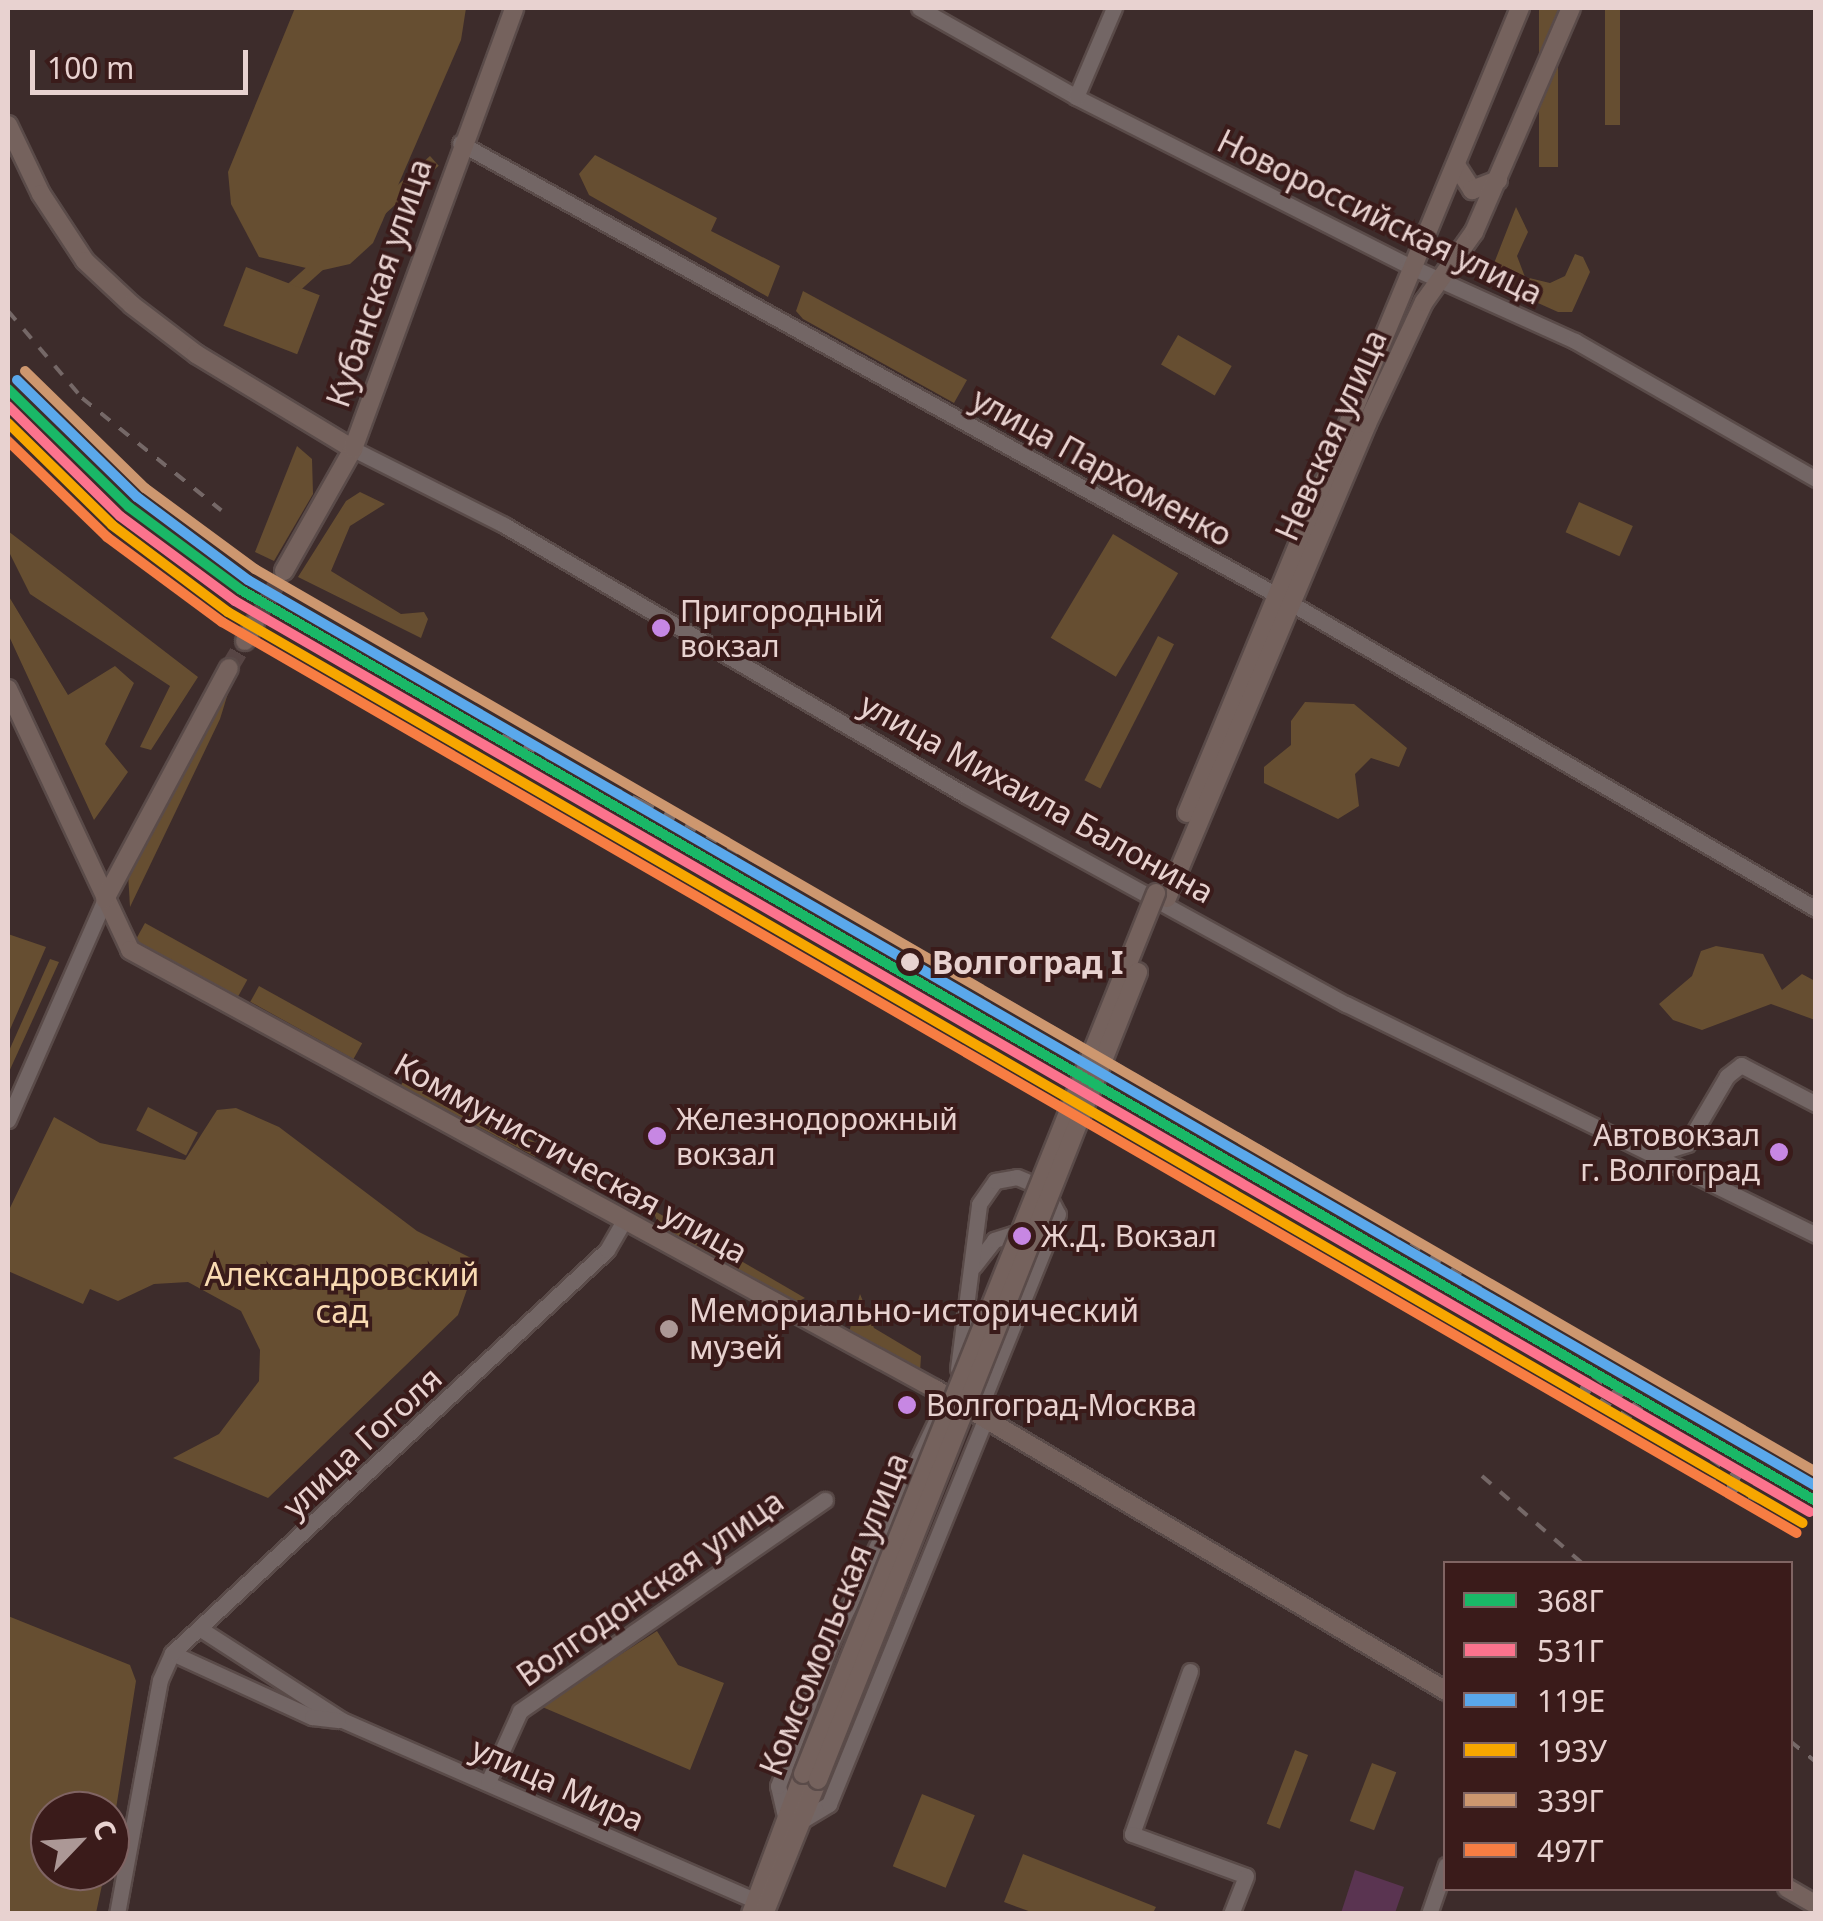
<!DOCTYPE html>
<html>
<head>
<meta charset="utf-8">
<style>
  body { margin:0 }
  #map { position:relative; width:1823px; height:1921px; overflow:hidden; background:#3d2c2b; font-family:"Noto Sans",sans-serif }
  div>[style] { position:absolute }
  [style*='--x'] { left:calc(var(--x)*1px); top:calc(var(--y)*1px); width:calc(var(--w)*1px); rotate:calc(var(--a)*1deg) }
  .green>* { inset:0; background:#664e31; transform-origin:0 0 }
  .water>* { inset:0; background:#5a3451 }
  .major-tunnel>* { height:18px; margin-top:-9px; transform-origin:0; background:repeating-linear-gradient(90deg,#574544 0 18px,transparent 0 27px) }
  .roads { filter:drop-shadow(2px 0 #5a4b49) drop-shadow(-2px 0 #5a4b49) drop-shadow(0 2px #5a4b49) drop-shadow(0 -2px #5a4b49) }
  .minor>* { height:15px; margin:-7.5px; padding:0 7.5px; transform-origin:7.5px; border-radius:7.5px; background:#736665 }
  .major>* { height:18px; margin:-9px; padding:0 9px; transform-origin:9px; border-radius:9px; background:#75625d }
  .rail>* { height:4px; margin-top:-2px; transform-origin:0; background:repeating-linear-gradient(90deg,#756867 0 12px,transparent 0 24px) }
  .bridges { filter:drop-shadow(2px 0 #5a4b49) drop-shadow(-2px 0 #5a4b49) drop-shadow(0 2px #5a4b49) drop-shadow(0 -2px #5a4b49) }
  .major-bridge>* { height:18px; margin:-9px; padding:0 9px; transform-origin:9px; border-radius:9px; background:#75625d }
  .rail-1>* { height:10px; margin:-5px; padding:0 5px; transform-origin:5px; border-radius:5px; background:#1ab867 }
  .rail-2>* { height:10px; margin:-5px; padding:0 5px; transform-origin:5px; border-radius:5px; background:#fc738d }
  .rail-3>* { height:10px; margin:-5px; padding:0 5px; transform-origin:5px; border-radius:5px; background:#5aa8eb }
  .rail-4>* { height:10px; margin:-5px; padding:0 5px; transform-origin:5px; border-radius:5px; background:#f7a600 }
  .rail-5>* { height:10px; margin:-5px; padding:0 5px; transform-origin:5px; border-radius:5px; background:#cd976f }
  .rail-6>* { height:10px; margin:-5px; padding:0 5px; transform-origin:5px; border-radius:5px; background:#f77d43 }
  .dots>* { width:28px; height:28px; translate:-50% -50%; box-sizing:border-box; border:5px solid #3a1b1a; border-radius:50% }
  span { translate:-50% -50%; white-space:nowrap; text-align:center; line-height:1.15; -webkit-text-stroke:8px #3a1b1a; paint-order:stroke }
  .bus-label { font-size:30px; color:#e8d2d0 }
  .left { translate:0 -50%; text-align:left }
  .right { translate:-100% -50%; text-align:right }
  .street-label { font-size:32px; color:#e8d2d0 }
  .stop-label { font-size:32px; color:#e8d2d0; font-weight:700 }
  .park-label { font-size:32px; color:#f9dab2 }
  .poi-label { font-size:32px; color:#e8d2d0 }
  .frame { position:absolute; inset:0; border:10px solid #e8d2d0; pointer-events:none }
  .legend { position:absolute; left:1443px; top:1561px; width:350px; height:330px; box-sizing:border-box; background:#3a1b1a; border:2px solid #806463; margin:0; padding:12px 18px; list-style:none; font-size:30px; color:#e8d2d0 }
  .legend li { display:flex; align-items:center; gap:20px; height:50px }
  .legend b { width:50px; border:2px solid #806463 }
  .north { position:absolute; left:30px; top:1791px; width:100px; height:100px; box-sizing:border-box; background:#3a1b1a; border:2px solid #806463; border-radius:50%; rotate:65deg; font-size:28px; font-weight:700; line-height:40px; text-align:center; color:#e8d2d0 }
  .north::after { content:''; display:block; margin:auto; width:35px; height:45px; background:#ac9896; clip-path:polygon(50% 0,100% 100%,50% 72%,0 100%) }
  .scale { position:absolute; left:30px; top:50px; width:218px; height:45px; box-sizing:border-box; border:5px solid #e8d2d0; border-top:0; padding-left:12px; font-size:30px; line-height:35px; white-space:nowrap; color:#e8d2d0; -webkit-text-stroke:8px #3a1b1a; paint-order:stroke }
</style>
</head>
<body>
<div id="map">
  <div class="green">
    <i style="clip-path:polygon(295px 8px,466px 8px,461px 40px,373px 243px,350px 264px,319px 271px,259px 257px,231px 204px,228px 172px)"></i>
    <i style="left:1539px;top:8px;width:19px;height:159px"></i>
    <i style="left:1605px;top:8px;width:15px;height:117px"></i>
    <i style="clip-path:polygon(595px 155px,717px 218px,711px 231px,780px 266px,768px 297px,589px 195px,579px 174px)"></i>
    <i style="left:430px;top:156px;width:13px;height:215px;rotate:48deg"></i>
    <i style="clip-path:polygon(1516px 207px,1528px 232px,1517px 256px,1525px 277px,1550px 283px,1565px 276px,1575px 254px,1583px 257px,1590px 272px,1572px 312px,1558px 312px,1496px 284px,1491px 271px)"></i>
    <i style="left:246px;top:267px;width:79px;height:63px;rotate:21deg"></i>
    <i style="clip-path:polygon(803px 291px,967px 380px,954px 403px,803px 319px,796px 311px)"></i>
    <i style="left:1178px;top:335px;width:62px;height:34px;rotate:30deg"></i>
    <i style="clip-path:polygon(297px 446px,312px 459px,313px 494px,274px 561px,255px 552px)"></i>
    <i style="clip-path:polygon(360px 492px,385px 504px,350px 526px,331px 571px,401px 614px,424px 612px,428px 619px,421px 638px,298px 577px,346px 501px)"></i>
    <i style="left:1579px;top:502px;width:59px;height:33px;rotate:24deg"></i>
    <i style="clip-path:polygon(8px 531px,198px 677px,151px 750px,140px 747px,170px 686px,30px 594px,8px 550px)"></i>
    <i style="left:1113px;top:534px;width:76px;height:121px;rotate:31deg"></i>
    <i style="clip-path:polygon(8px 595px,68px 695px,115px 666px,134px 683px,105px 744px,128px 772px,94px 820px,8px 634px)"></i>
    <i style="left:1158px;top:636px;width:18px;height:162px;rotate:27deg"></i>
    <i style="clip-path:polygon(229px 690px,220px 719px,130px 907px,128px 873px)"></i>
    <i style="clip-path:polygon(1305px 702px,1354px 704px,1407px 748px,1399px 767px,1371px 758px,1355px 774px,1359px 806px,1338px 819px,1264px 783px,1264px 767px,1291px 745px,1291px 721px)"></i>
    <i style="left:145px;top:923px;width:117px;height:20px;rotate:29deg"></i>
    <i style="clip-path:polygon(8px 934px,46px 947px,8px 1034px)"></i>
    <i style="clip-path:polygon(1716px 946px,1763px 954px,1782px 990px,1802px 974px,1815px 981px,1815px 1020px,1771px 1004px,1702px 1030px,1673px 1020px,1659px 1004px,1692px 976px,1701px 951px)"></i>
    <i style="clip-path:polygon(50px 959px,59px 962px,8px 1074px,8px 1053px)"></i>
    <i style="left:259px;top:986px;width:118px;height:18px;rotate:29deg"></i>
    <i style="left:407px;top:1074px;width:152px;height:13px;rotate:28deg"></i>
    <i style="left:148px;top:1107px;width:56px;height:26px;rotate:27deg"></i>
    <i style="clip-path:polygon(236px 1108px,279px 1127px,417px 1231px,477px 1261px,458px 1315px,268px 1498px,173px 1458px,219px 1434px,259px 1381px,260px 1350px,241px 1311px,188px 1282px,154px 1284px,118px 1301px,90px 1289px,83px 1304px,8px 1271px,8px 1212px,54px 1117px,100px 1143px,185px 1160px,217px 1110px)"></i>
    <i style="clip-path:polygon(653px 1210px,805px 1298px,793px 1304px,658px 1224px)"></i>
    <i style="clip-path:polygon(860px 1294px,874px 1328px,921px 1356px,920px 1372px,849px 1332px)"></i>
    <i style="clip-path:polygon(8px 1616px,130px 1665px,136px 1681px,110px 1847px,110px 1811px,50px 1811px,50px 1871px,105px 1871px,96px 1913px,8px 1913px)"></i>
    <i style="clip-path:polygon(657px 1631px,678px 1665px,724px 1683px,690px 1770px,540px 1706px)"></i>
    <i style="left:1295px;top:1750px;width:14px;height:79px;rotate:21deg"></i>
    <i style="left:1372px;top:1763px;width:26px;height:62px;rotate:21deg"></i>
    <i style="left:922px;top:1794px;width:57px;height:78px;rotate:22deg"></i>
    <i style="clip-path:polygon(1023px 1854px,1156px 1907px,1153px 1913px,1034px 1913px,1004px 1902px)"></i>
  </div>
  <div class="water">
    <i style="clip-path:polygon(1355px 1870px,1404px 1887px,1395px 1913px,1341px 1913px)"></i>
  </div>
  <div class="major-tunnel">
    <i style="--x:255;--y:623;--w:60;--a:-60.9"></i>
    <i style="--x:229;--y:668;--w:31;--a:-59"></i>
  </div>
  <div class="roads">
    <div class="minor">
      <i style="--x:919;--y:8;--w:180;--a:29.5"></i>
      <i style="--x:1076;--y:97;--w:373;--a:26.9"></i>
      <i style="--x:1409;--y:266;--w:182;--a:24.3"></i>
      <i style="--x:1575;--y:341;--w:278;--a:29.8"></i>
      <i style="--x:1076;--y:97;--w:97;--a:-66.9"></i>
      <i style="--x:460;--y:143;--w:931;--a:28.96"></i>
      <i style="--x:1275;--y:594;--w:626;--a:30.21"></i>
      <i style="--x:353;--y:449;--w:169;--a:26.7"></i>
      <i style="--x:504;--y:525;--w:536;--a:30.34"></i>
      <i style="--x:967;--y:796;--w:432;--a:28.8"></i>
      <i style="--x:1346;--y:1004;--w:524;--a:26.17"></i>
      <i style="--x:8;--y:1120;--w:241;--a:-66.3"></i>
      <i style="--x:1652;--y:1155;--w:37;--a:-17"></i>
      <i style="--x:1687;--y:1144;--w:79;--a:-59.5"></i>
      <i style="--x:1727;--y:1076;--w:18;--a:-38"></i>
      <i style="--x:1741;--y:1065;--w:85;--a:27.5"></i>
      <i style="--x:974;--y:1266;--w:33;--a:-52"></i>
      <i style="--x:994;--y:1240;--w:20;--a:-18"></i>
      <i style="--x:1013;--y:1234;--w:14;--a:21"></i>
      <i style="--x:958;--y:1369;--w:166;--a:-82.7"></i>
      <i style="--x:979;--y:1204;--w:28;--a:-55"></i>
      <i style="--x:995;--y:1181;--w:22;--a:-10"></i>
      <i style="--x:1017;--y:1177;--w:30;--a:23"></i>
      <i style="--x:1045;--y:1189;--w:28;--a:63"></i>
      <i style="--x:1058;--y:1214;--w:192;--a:112"></i>
      <i style="--x:986;--y:1392;--w:25;--a:157"></i>
      <i style="--x:199;--y:1628;--w:170;--a:32.8"></i>
      <i style="--x:342;--y:1720;--w:447;--a:23.6"></i>
      <i style="--x:172;--y:1653;--w:154;--a:24.6"></i>
      <i style="--x:312;--y:1717;--w:26;--a:7"></i>
      <i style="--x:1190;--y:1671;--w:173;--a:109.6"></i>
      <i style="--x:1132;--y:1834;--w:121;--a:20.2"></i>
      <i style="--x:1246;--y:1876;--w:41;--a:111.5"></i>
      <i style="--x:488;--y:1782;--w:78;--a:-65.7"></i>
      <i style="--x:520;--y:1711;--w:371;--a:-34.7"></i>
      <i style="--x:785;--y:1816;--w:31;--a:-103"></i>
      <i style="--x:778;--y:1786;--w:155;--a:-69.6"></i>
      <i style="--x:832;--y:1641;--w:252;--a:-64.7"></i>
      <i style="--x:801;--y:1821;--w:33;--a:-31"></i>
      <i style="--x:829;--y:1804;--w:417;--a:-67.9"></i>
      <i style="--x:117;--y:1914;--w:238;--a:-79.6"></i>
      <i style="--x:160;--y:1680;--w:30;--a:-66"></i>
      <i style="--x:172;--y:1653;--w:593;--a:-42.81"></i>
      <i style="--x:607;--y:1250;--w:34;--a:-60"></i>
      <i style="--x:1429;--y:1914;--w:52;--a:-70.9"></i>
    </div>
    <div class="major">
      <i style="--x:8;--y:125;--w:76;--a:64.4"></i>
      <i style="--x:41;--y:194;--w:80;--a:56.7"></i>
      <i style="--x:85;--y:261;--w:64;--a:43.1"></i>
      <i style="--x:132;--y:305;--w:81;--a:37.4"></i>
      <i style="--x:196;--y:354;--w:184;--a:31.2"></i>
      <i style="--x:1456;--y:165;--w:30;--a:57"></i>
      <i style="--x:1472;--y:190;--w:28;--a:-21"></i>
      <i style="--x:284;--y:571;--w:140;--a:-60.5"></i>
      <i style="--x:353;--y:449;--w:469;--a:-69.9"></i>
      <i style="--x:245;--y:641;--w:21;--a:-61"></i>
      <i style="--x:8;--y:689;--w:288;--a:64.9"></i>
      <i style="--x:130;--y:950;--w:917;--a:28.61"></i>
      <i style="--x:935;--y:1389;--w:594;--a:30.58"></i>
      <i style="--x:1187;--y:813;--w:871;--a:-67.53"></i>
      <i style="--x:1167;--y:898;--w:514;--a:-67.12"></i>
      <i style="--x:1367;--y:424;--w:135;--a:-65"></i>
      <i style="--x:1424;--y:302;--w:86;--a:-54.5"></i>
      <i style="--x:1474;--y:232;--w:244;--a:-66.6"></i>
      <i style="--x:105;--y:899;--w:262;--a:-61.8"></i>
      <i style="--x:1787;--y:1888;--w:34;--a:30"></i>
      <i style="--x:751;--y:1914;--w:149;--a:-69.6"></i>
      <i style="--x:764;--y:1914;--w:144;--a:-68.1"></i>
    </div>
  </div>
  <div class="rail">
    <i style="--x:8;--y:311;--w:114;--a:49.6"></i>
    <i style="--x:82;--y:398;--w:179;--a:38.9"></i>
    <i style="--x:437;--y:705;--w:228;--a:25.2"></i>
    <i style="--x:643;--y:802;--w:273;--a:28"></i>
    <i style="--x:884;--y:930;--w:469;--a:30"></i>
    <i style="--x:1290;--y:1164;--w:333;--a:33.1"></i>
    <i style="--x:1569;--y:1346;--w:285;--a:29.9"></i>
    <i style="--x:1247;--y:1214;--w:480;--a:30.4"></i>
    <i style="--x:1661;--y:1457;--w:170;--a:24.3"></i>
    <i style="--x:1593;--y:1376;--w:189;--a:35.1"></i>
    <i style="--x:1580;--y:1387;--w:67;--a:32.3"></i>
    <i style="--x:1482;--y:1476;--w:134;--a:41.1"></i>
    <i style="--x:1790;--y:1741;--w:33;--a:39"></i>
  </div>
  <div class="bridges">
    <div class="major-bridge">
      <i style="--x:803;--y:1774;--w:949;--a:-68.16"></i>
      <i style="--x:818;--y:1780;--w:869;--a:-68.39"></i>
    </div>
  </div>
  <div class="rail-1">
    <i style="--x:8;--y:389;--w:169;--a:44.3"></i>
    <i style="--x:129;--y:507;--w:139;--a:36.5"></i>
    <i style="--x:241;--y:590;--w:1819;--a:30.05"></i>
  </div>
  <div class="rail-2">
    <i style="--x:8;--y:406;--w:157;--a:44.5"></i>
    <i style="--x:120;--y:516;--w:143;--a:36.5"></i>
    <i style="--x:235;--y:601;--w:1819;--a:30.05"></i>
  </div>
  <div class="rail-3">
    <i style="--x:17;--y:380;--w:168;--a:44.3"></i>
    <i style="--x:137;--y:497;--w:139;--a:36.8"></i>
    <i style="--x:248;--y:580;--w:1811;--a:30.02"></i>
  </div>
  <div class="rail-4">
    <i style="--x:8;--y:423;--w:146;--a:44.4"></i>
    <i style="--x:112;--y:525;--w:145;--a:36.9"></i>
    <i style="--x:228;--y:612;--w:1819;--a:30.05"></i>
  </div>
  <div class="rail-5">
    <i style="--x:25;--y:371;--w:168;--a:44.3"></i>
    <i style="--x:145;--y:488;--w:137;--a:36.4"></i>
    <i style="--x:255;--y:569;--w:1803;--a:30.05"></i>
  </div>
  <div class="rail-6">
    <i style="--x:8;--y:441;--w:138;--a:44.1"></i>
    <i style="--x:107;--y:537;--w:143;--a:36.5"></i>
    <i style="--x:222;--y:622;--w:1819;--a:30.05"></i>
  </div>
  <div class="dots">
    <i style="left:661px;top:628px;background:#c787e3"></i>
    <i style="left:910px;top:962px;background:#e8d2d0"></i>
    <i style="left:657px;top:1136px;background:#c787e3"></i>
    <i style="left:1779px;top:1152px;background:#c787e3"></i>
    <i style="left:1022px;top:1236px;background:#c787e3"></i>
    <i style="left:669px;top:1329px;background:#ac9896"></i>
    <i style="left:907px;top:1405px;background:#c787e3"></i>
  </div>
  <div class="bus-label">
    <span class="left" style="left:680px;top:628px">Пригородный<br>вокзал</span>
    <span class="left" style="left:676px;top:1136px">Железнодорожный<br>вокзал</span>
    <span class="right" style="left:1760px;top:1152px">Автовокзал<br>г. Волгоград</span>
    <span class="left" style="left:1041px;top:1236px">Ж.Д. Вокзал</span>
    <span class="left" style="left:926px;top:1405px">Волгоград-Москва</span>
  </div>
  <div class="street-label">
    <span style="left:1380px;top:217px;rotate:26deg">Новороссийская улица</span>
    <span style="left:379px;top:283px;rotate:-71deg">Кубанская улица</span>
    <span style="left:1331px;top:435px;rotate:-66deg">Невская улица</span>
    <span style="left:1102px;top:467px;rotate:29deg">улица Пархоменко</span>
    <span style="left:1037px;top:798px;rotate:29deg">улица Михаила Балонина</span>
    <span style="left:571px;top:1158px;rotate:29deg">Коммунистическая улица</span>
    <span style="left:362px;top:1442px;rotate:-43deg">улица Гоголя</span>
    <span style="left:650px;top:1588px;rotate:-35deg">Волгодонская улица</span>
    <span style="left:834px;top:1614px;rotate:-68deg">Комсомольская улица</span>
    <span style="left:558px;top:1784px;rotate:24deg">улица Мира</span>
  </div>
  <div class="stop-label">
    <span class="left" style="left:932px;top:962px">Волгоград I</span>
  </div>
  <div class="park-label">
    <span style="left:342px;top:1293px">Александровский<br>сад</span>
  </div>
  <div class="poi-label">
    <span class="left" style="left:689px;top:1329px">Мемориально-исторический<br>музей</span>
  </div>
  <div class="frame"></div>
  <ul class="legend">
  <li><b style="height:12px;background:#1ab867"></b>368Г</li>
  <li><b style="height:12px;background:#fc738d"></b>531Г</li>
  <li><b style="height:12px;background:#5aa8eb"></b>119Е</li>
  <li><b style="height:12px;background:#f7a600"></b>193У</li>
  <li><b style="height:12px;background:#cd976f"></b>339Г</li>
  <li><b style="height:12px;background:#f77d43"></b>497Г</li>
  </ul>
  <div class="north">С</div>
  <div class="scale">100 m</div>
</div>
</body>
</html>
